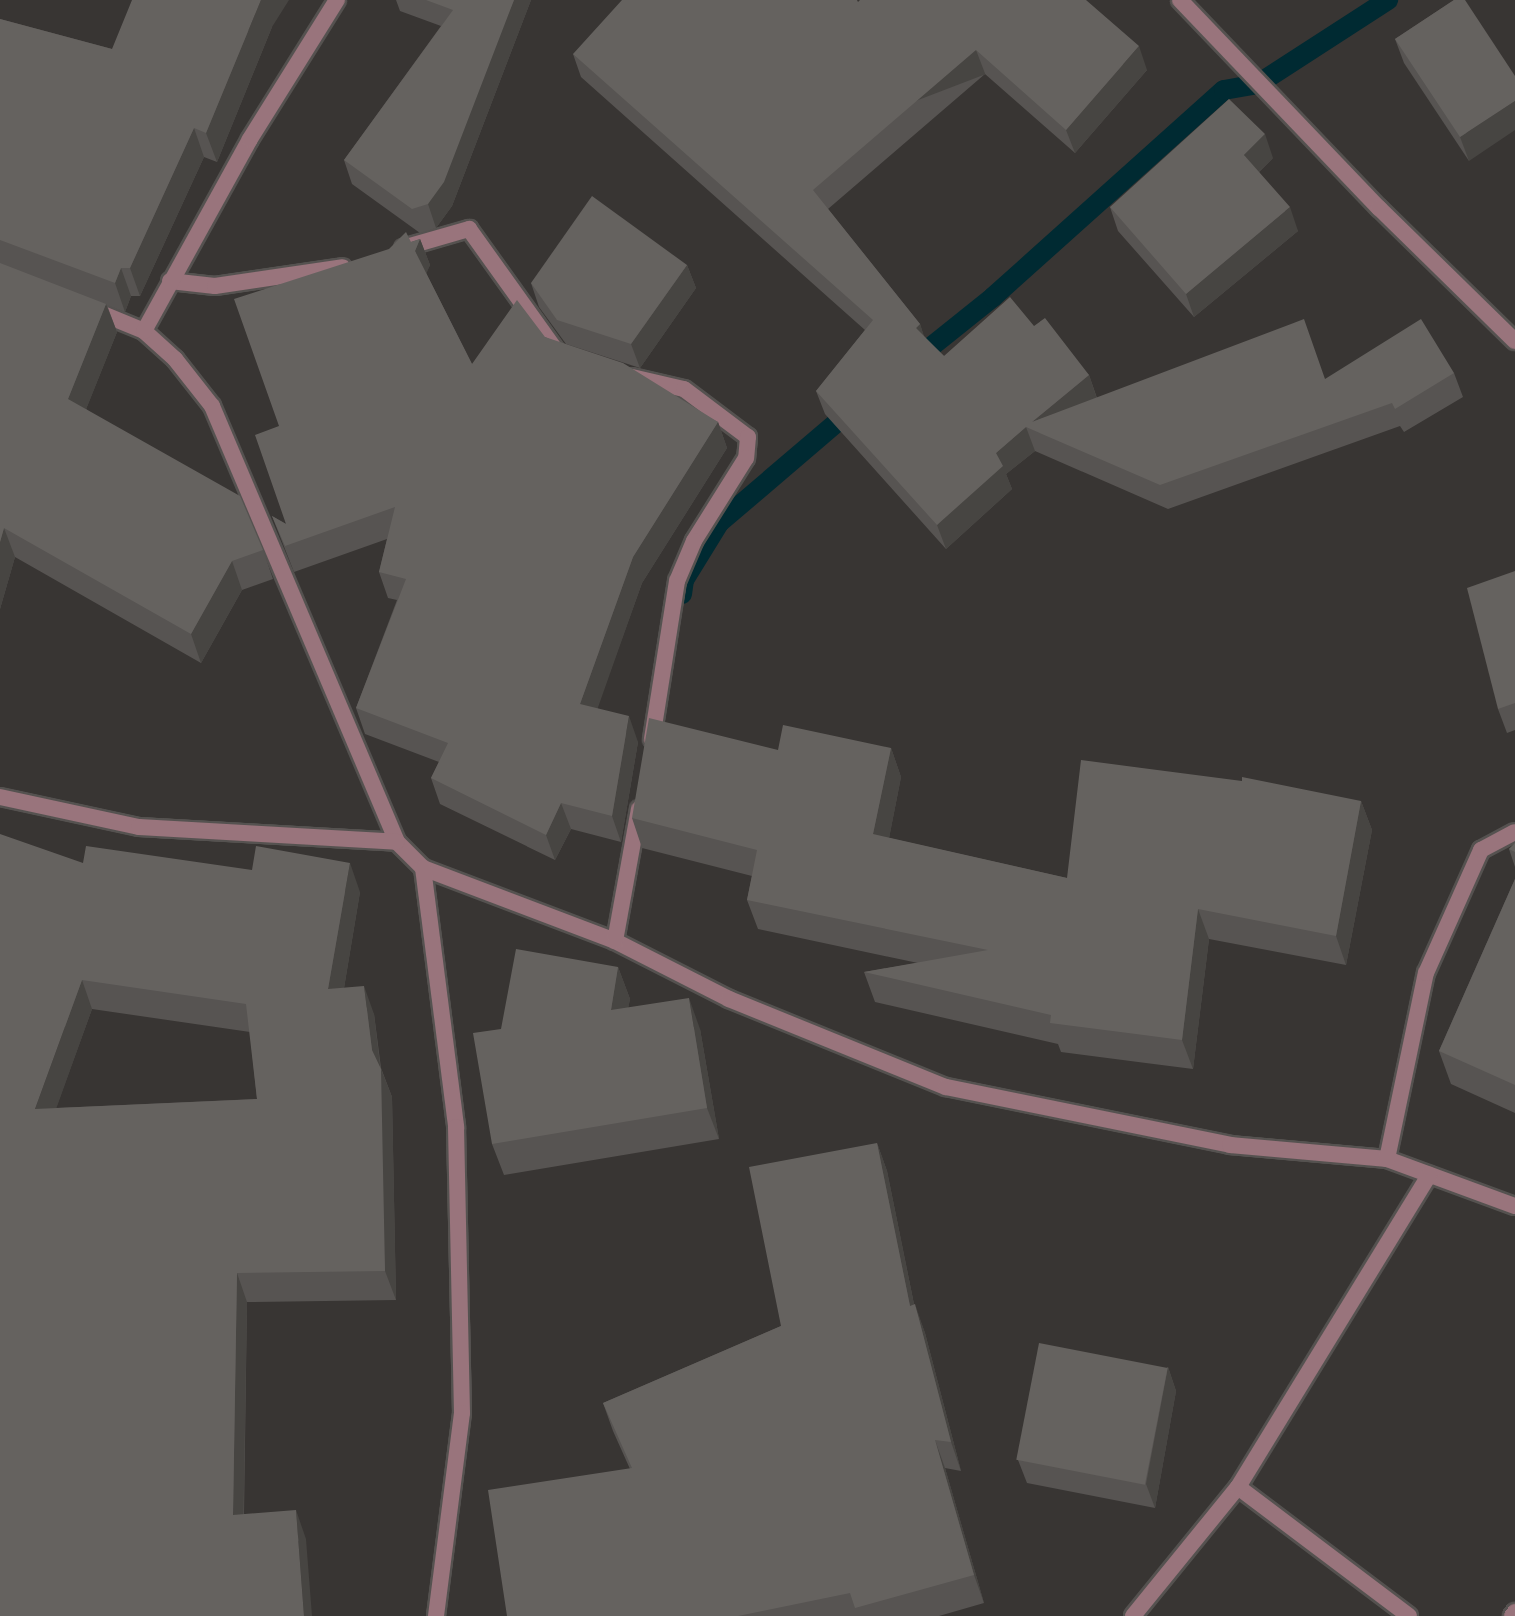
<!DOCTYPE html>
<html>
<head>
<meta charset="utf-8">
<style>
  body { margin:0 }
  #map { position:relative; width:1515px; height:1616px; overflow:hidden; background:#383533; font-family:Overpass,sans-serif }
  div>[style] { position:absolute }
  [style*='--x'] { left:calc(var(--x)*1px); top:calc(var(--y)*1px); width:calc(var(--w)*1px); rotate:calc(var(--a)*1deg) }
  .stream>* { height:20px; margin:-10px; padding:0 10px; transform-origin:10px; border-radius:10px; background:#002a32 }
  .roads { filter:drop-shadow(2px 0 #555250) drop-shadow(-2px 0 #555250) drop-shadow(0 2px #555250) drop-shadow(0 -2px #555250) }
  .minor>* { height:16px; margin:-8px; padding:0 8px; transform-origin:8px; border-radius:8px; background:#99747c }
  .wall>* { inset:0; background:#575452 }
  .shaded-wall>* { inset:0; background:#474542; transform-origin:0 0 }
  .building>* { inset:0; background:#65625f; transform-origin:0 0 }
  span { translate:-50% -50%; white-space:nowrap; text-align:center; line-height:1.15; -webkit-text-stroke:6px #2e2b29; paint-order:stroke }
</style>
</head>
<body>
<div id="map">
  <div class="stream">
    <i style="--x:912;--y:362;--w:104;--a:-38.7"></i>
    <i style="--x:993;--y:297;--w:310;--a:-41.9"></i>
    <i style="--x:1224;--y:90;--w:35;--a:-10"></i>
    <i style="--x:1258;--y:84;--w:155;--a:-32.9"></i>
    <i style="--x:682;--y:594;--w:14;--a:-82"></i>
    <i style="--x:684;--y:580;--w:67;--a:-58.4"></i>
    <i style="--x:719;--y:523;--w:179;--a:-40.5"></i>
  </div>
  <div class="roads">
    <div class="minor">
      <i style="--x:1180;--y:0;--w:288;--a:46.3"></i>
      <i style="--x:1379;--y:208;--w:190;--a:44.4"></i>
      <i style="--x:403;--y:248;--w:69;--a:-16.1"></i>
      <i style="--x:469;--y:229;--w:151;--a:54.4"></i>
      <i style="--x:170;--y:281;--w:45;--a:6.3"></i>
      <i style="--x:215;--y:286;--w:129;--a:-8.4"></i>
      <i style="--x:93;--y:310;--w:55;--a:22.4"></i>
      <i style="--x:144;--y:331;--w:42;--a:42.1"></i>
      <i style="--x:175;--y:359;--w:60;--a:51.8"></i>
      <i style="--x:212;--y:406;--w:474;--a:67"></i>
      <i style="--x:397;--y:842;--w:37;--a:45"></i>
      <i style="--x:423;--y:868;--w:205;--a:20.8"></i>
      <i style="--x:615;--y:941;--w:128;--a:27"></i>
      <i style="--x:729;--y:999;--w:234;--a:22.1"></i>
      <i style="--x:946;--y:1087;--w:290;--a:11.5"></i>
      <i style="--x:1230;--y:1145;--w:158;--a:5.1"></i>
      <i style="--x:1387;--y:1159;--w:136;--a:20.2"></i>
      <i style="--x:144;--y:331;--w:219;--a:-61.1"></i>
      <i style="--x:250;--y:139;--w:164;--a:-58"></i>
      <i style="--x:632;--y:377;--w:53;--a:13"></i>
      <i style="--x:684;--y:389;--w:80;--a:36.9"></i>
      <i style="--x:748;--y:437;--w:21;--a:95"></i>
      <i style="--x:746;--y:458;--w:98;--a:122.1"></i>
      <i style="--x:694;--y:541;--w:43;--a:113"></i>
      <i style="--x:677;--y:581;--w:160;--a:99"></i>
      <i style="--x:0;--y:797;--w:142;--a:12.2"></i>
      <i style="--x:139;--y:827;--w:258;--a:3.3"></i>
      <i style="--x:423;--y:868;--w:261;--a:82.7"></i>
      <i style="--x:456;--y:1127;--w:286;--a:88.8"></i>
      <i style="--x:462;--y:1413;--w:205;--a:97.3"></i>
      <i style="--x:615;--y:941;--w:134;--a:-79.7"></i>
      <i style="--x:1387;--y:1159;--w:190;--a:-78.2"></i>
      <i style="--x:1426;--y:973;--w:135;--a:-65.9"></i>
      <i style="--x:1481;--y:850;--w:38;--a:-28"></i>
      <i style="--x:1238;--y:1487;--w:214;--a:37"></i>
      <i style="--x:1133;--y:1616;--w:166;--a:-50.9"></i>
      <i style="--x:1238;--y:1487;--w:366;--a:-58.5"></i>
      <i style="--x:1512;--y:1616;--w:5;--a:-53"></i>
    </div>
  </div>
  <div class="wall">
    <i style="clip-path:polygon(396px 0,531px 0,452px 206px,436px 228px,420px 233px,352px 184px,344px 160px,441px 26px,400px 11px)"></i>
    <i style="clip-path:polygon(1454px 0,1469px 161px,1404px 63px,1395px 39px)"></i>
    <i style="clip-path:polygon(858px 2px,1147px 70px,1075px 153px,985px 74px,828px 209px,920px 324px,924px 337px,944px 356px,1034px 326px,1089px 375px,1097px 398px,1325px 379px,1454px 373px,1463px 397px,1404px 432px,1400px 426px,1168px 509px,1035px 451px,1006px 474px,1012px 489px,946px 549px,825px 414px,816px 391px,865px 330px,581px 77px,573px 54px)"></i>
    <i style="clip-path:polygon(0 19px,112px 49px,272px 27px,217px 162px,204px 157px,140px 296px,131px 296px,125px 312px,107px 305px,117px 332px,86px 409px,263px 550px,273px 579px,242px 590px,201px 663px,15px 557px,0 609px)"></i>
    <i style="clip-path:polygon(1273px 158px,1259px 172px,1298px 231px,1194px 317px,1118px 231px,1110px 207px)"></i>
    <i style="clip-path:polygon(420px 239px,430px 265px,426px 273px,472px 364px,545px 337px,718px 422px,727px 448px,642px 583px,597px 708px,638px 742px,621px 842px,571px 829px,555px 860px,440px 804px,431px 778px,439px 762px,365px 734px,356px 708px,397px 600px,388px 598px,379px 572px,387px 539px,294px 572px,272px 516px,286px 524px,279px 426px,411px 242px)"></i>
    <i style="clip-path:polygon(687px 265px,696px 288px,640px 368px,566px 344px,539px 307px,531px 283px)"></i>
    <i style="clip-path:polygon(1515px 571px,1515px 730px,1507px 733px,1498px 709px)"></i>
    <i style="clip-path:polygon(891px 748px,901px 777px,889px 838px,1067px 878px,1361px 801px,1372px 830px,1346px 965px,1209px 939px,1193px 1069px,1061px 1052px,1058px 1044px,875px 1002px,864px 972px,918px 963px,758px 929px,747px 900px,752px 876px,642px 848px,632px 818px,778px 750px)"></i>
    <i style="clip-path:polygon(1515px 843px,1515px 867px,1509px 849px)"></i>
    <i style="clip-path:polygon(evenodd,83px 863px,360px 892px,344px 988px,374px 1014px,381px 1068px,392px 1097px,396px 1300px,247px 1302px,244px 1514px,306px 1539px,0 1616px,83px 863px,92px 1009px,250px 1032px,257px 1099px,56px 1108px,92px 1009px)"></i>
    <i style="clip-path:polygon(1515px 879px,1515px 1113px,1451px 1084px,1439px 1051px)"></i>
    <i style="clip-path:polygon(618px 967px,630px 999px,628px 1008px,700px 1029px,719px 1139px,504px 1175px,492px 1144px,501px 1029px)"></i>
    <i style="clip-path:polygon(877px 1143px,887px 1171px,914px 1304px,925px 1333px,961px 1471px,945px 1468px,984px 1603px,939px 1616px,507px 1616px,630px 1469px,613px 1431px,603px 1403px,781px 1326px)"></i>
    <i style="clip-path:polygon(1168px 1367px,1176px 1391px,1155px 1508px,1027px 1483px,1018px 1460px)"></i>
  </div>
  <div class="shaded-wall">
    <i style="clip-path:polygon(261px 0,289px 0,272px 27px,217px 162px,206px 133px)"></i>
    <i style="clip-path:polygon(514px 0,531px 0,452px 206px,436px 228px,428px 204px)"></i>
    <i style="clip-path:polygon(1139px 46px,1147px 70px,1075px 153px,1066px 130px)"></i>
    <i style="left:976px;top:50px;width:26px;height:215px;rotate:69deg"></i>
    <i style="clip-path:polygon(1515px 101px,1515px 130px,1469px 161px,1460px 137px)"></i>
    <i style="clip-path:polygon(194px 128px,204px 157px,140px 296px,130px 268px)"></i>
    <i style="clip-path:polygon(1265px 134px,1273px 158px,1252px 178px,1244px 155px)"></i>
    <i style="clip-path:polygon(1290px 207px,1298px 231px,1194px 317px,1186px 294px)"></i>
    <i style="clip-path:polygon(420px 239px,430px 265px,425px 277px,415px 251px)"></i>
    <i style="clip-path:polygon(687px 265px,696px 288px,640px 368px,631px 344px)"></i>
    <i style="clip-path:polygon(121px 268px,131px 296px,125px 312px,115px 283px)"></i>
    <i style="clip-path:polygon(106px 304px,117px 332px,79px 427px,68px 399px)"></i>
    <i style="clip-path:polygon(920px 324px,928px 348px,916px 328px)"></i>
    <i style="clip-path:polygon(1089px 375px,1097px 399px,1032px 422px)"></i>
    <i style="clip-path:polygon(718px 422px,727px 448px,642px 583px,590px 730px,580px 704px,633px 557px)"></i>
    <i style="clip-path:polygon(1026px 427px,1035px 451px,1006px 474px,1012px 489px,946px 549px,937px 525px,996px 453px)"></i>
    <i style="clip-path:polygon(4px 528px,15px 557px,0 609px,0 542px)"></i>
    <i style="clip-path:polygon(232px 561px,242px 590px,201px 663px,191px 634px)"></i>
    <i style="clip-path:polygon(629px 716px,638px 742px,621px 842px,612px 816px)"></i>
    <i style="clip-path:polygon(891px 748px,901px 777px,884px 864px,873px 834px)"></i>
    <i style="clip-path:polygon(1361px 801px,1372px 830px,1346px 965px,1336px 936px)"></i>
    <i style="clip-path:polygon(561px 803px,571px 829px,555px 860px,546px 835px)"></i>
    <i style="clip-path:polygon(350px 863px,360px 892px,339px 1018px,328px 989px)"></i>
    <i style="clip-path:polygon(1198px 909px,1209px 939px,1193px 1069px,1182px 1040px)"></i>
    <i style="clip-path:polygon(618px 967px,630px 999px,622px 1042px,611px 1010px)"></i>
    <i style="clip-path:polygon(82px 980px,92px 1009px,46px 1137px,35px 1109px)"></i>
    <i style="clip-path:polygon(364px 986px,374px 1014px,381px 1073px,381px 1069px,392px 1097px,396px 1300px,385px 1271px,372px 1050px)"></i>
    <i style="clip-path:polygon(689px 998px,700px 1029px,719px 1139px,707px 1108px)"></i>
    <i style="clip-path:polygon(877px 1143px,887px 1171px,920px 1334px,910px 1306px)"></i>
    <i style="clip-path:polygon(237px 1273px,247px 1302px,243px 1544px,233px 1515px)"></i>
    <i style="clip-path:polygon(915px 1304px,925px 1333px,961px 1471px,951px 1442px)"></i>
    <i style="clip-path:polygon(1168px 1367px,1176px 1391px,1155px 1508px,1146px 1484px)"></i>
    <i style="clip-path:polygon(935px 1440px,945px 1468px,984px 1603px,974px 1575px)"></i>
    <i style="clip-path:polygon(296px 1510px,306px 1539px,312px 1616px,304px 1616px)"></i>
  </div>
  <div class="building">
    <i style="clip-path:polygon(132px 0,261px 0,206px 133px,194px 128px,130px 268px,121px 268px,115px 283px,0 240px,0 19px,112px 49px)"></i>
    <i style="clip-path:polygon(426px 0,514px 0,444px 182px,428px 204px,412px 209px,344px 160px,453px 10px)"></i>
    <i style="clip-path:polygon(622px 0,857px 0,858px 2px,860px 0,1086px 0,1139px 46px,1066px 130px,976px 50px,813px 190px,920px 324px,916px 328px,944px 356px,1010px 297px,1034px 326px,1045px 318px,1089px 375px,1032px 422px,1304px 319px,1325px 379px,1421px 319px,1454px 373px,1395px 409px,1392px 403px,1160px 485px,1026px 427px,996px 453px,1003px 466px,937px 525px,816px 391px,873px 320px,573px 54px)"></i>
    <i style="clip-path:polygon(1454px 0,1465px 0,1515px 76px,1515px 101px,1460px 137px,1395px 39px)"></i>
    <i style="clip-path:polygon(1229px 99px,1265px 134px,1244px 155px,1290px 207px,1186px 294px,1110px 207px)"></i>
    <i style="clip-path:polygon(592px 196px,687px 265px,631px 344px,557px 320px,531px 283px)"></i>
    <i style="clip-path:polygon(406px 232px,411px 242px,420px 239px,415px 251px,472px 364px,517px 300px,545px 337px,623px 363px,718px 422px,633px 557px,580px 704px,629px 716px,612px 816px,561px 803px,546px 835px,431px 778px,448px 743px,356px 708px,406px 579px,379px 572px,395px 507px,285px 546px,272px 516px,286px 524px,255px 435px,279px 426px,234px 299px,389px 249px)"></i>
    <i style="clip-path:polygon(0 263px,106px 304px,68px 399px,240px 496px,263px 550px,232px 561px,191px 634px,4px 528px,0 542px)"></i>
    <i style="clip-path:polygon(1515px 571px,1515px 703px,1498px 709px,1467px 588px)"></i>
    <i style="clip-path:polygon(649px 718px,778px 750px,783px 725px,891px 748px,873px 834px,1067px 878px,1081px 760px,1242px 781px,1242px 777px,1361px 801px,1336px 936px,1198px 909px,1182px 1040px,1050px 1023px,1051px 1015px,864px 972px,988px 950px,747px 900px,757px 850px,632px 818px)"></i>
    <i style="clip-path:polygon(evenodd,0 834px,83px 863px,86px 846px,252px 870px,256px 846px,350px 863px,328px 989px,364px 986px,372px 1050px,381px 1069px,385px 1271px,237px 1273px,233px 1515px,296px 1510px,304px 1616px,0 1616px,0 834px,82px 980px,246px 1004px,257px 1099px,35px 1109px,82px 980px)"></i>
    <i style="clip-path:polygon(1515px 843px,1515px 852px,1509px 849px)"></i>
    <i style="clip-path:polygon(1515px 879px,1515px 1085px,1439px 1051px)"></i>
    <i style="clip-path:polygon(516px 949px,618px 967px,611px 1010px,689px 998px,707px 1108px,492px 1144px,473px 1033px,501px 1029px)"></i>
    <i style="clip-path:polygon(877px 1143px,910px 1306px,915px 1304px,951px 1442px,935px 1440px,974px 1575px,855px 1608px,850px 1593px,738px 1616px,507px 1616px,488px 1490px,632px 1468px,603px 1403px,781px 1326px,749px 1167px)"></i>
    <i style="left:1039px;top:1343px;width:131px;height:119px;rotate:11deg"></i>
  </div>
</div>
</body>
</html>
